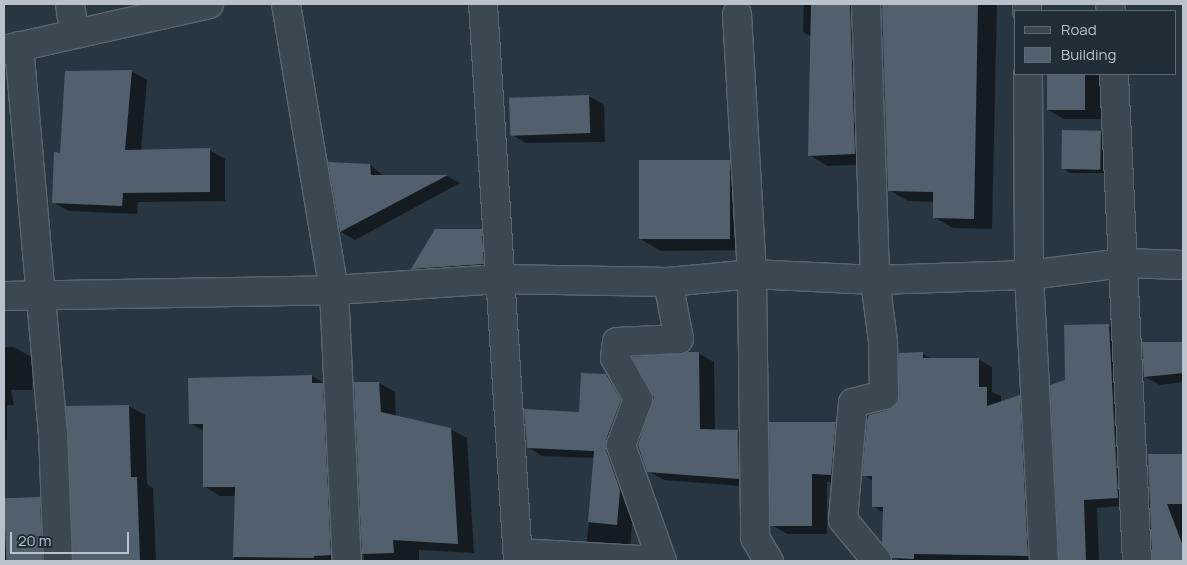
<!DOCTYPE html>
<html>
<head>
<meta charset="utf-8">
<style>
  body { margin:0 }
  #map { position:relative; width:1187px; height:565px; overflow:hidden; background:#273641; font-family:Manrope,sans-serif }
  div>[style] { position:absolute }
  [style*='--x'] { left:calc(var(--x)*1px); top:calc(var(--y)*1px); width:calc(var(--w)*1px); rotate:calc(var(--a)*1deg) }
  .shadow>* { inset:0; background:#0007; transform-origin:0 0 }
  .building>* { inset:0; background:#51606c; transform-origin:0 0 }
  .roads { filter:drop-shadow(1px 0 #5a656f) drop-shadow(-1px 0 #5a656f) drop-shadow(0 1px #5a656f) drop-shadow(0 -1px #5a656f) }
  .minor>* { height:28px; margin:-14px; padding:0 14px; transform-origin:14px; border-radius:14px; background:#3c4851 }
  span { translate:-50% -50%; white-space:nowrap; text-align:center; line-height:1.15; -webkit-text-stroke:4px #202d37; paint-order:stroke }
  .frame { position:absolute; inset:0; border:5px solid #b9c2cb; pointer-events:none }
  .legend { position:absolute; left:1014px; top:10px; width:162px; height:65px; box-sizing:border-box; background:#202d37; border:1px solid #5d6972; margin:0; padding:6px 9px; list-style:none; font-size:15px; color:#b9c2cb }
  .legend li { display:flex; align-items:center; gap:10px; height:25px }
  .legend b { width:25px; border:1px solid #5d6972 }
  .scale { position:absolute; left:10px; top:532px; width:119px; height:22px; box-sizing:border-box; border:2px solid #b9c2cb; border-top:0; padding-left:6px; font-size:15px; line-height:18px; white-space:nowrap; color:#b9c2cb; -webkit-text-stroke:4px #202d37; paint-order:stroke }
</style>
</head>
<body>
<div id="map">
  <div class="shadow">
    <i style="clip-path:polygon(804px 4px,875px 4px,874px 164px,828px 166px,809px 155px,812px 37px,803px 32px)"></i>
    <i style="clip-path:polygon(883px 4px,997px 4px,992px 229px,953px 228px,934px 217px,934px 202px,908px 201px,889px 190px)"></i>
    <i style="clip-path:polygon(131px 71px,147px 80px,141px 151px,209px 150px,225px 159px,225px 201px,138px 202px,137px 214px,69px 211px,53px 202px,61px 154px)"></i>
    <i style="clip-path:polygon(1048px 74px,1100px 74px,1101px 119px,1064px 119px,1048px 110px)"></i>
    <i style="clip-path:polygon(589px 96px,604px 105px,605px 142px,526px 143px,511px 134px)"></i>
    <i style="clip-path:polygon(1100px 132px,1108px 137px,1108px 173px,1070px 173px,1062px 168px)"></i>
    <i style="clip-path:polygon(729px 161px,750px 173px,754px 250px,661px 251px,640px 239px)"></i>
    <i style="clip-path:polygon(330px 163px,370px 165px,384px 176px,447px 176px,460px 183px,355px 240px,341px 232px)"></i>
    <i style="clip-path:polygon(481px 231px,489px 236px,492px 269px,421px 273px,413px 269px)"></i>
    <i style="clip-path:polygon(1109px 326px,1123px 333px,1132px 505px,1097px 508px,1099px 561px,1061px 561px)"></i>
    <i style="clip-path:polygon(1183px 343px,1183px 382px,1160px 385px,1145px 377px,1144px 344px)"></i>
    <i style="clip-path:polygon(4px 347px,14px 347px,33px 358px,32px 390px,11px 390px,14px 405px,7px 405px,7px 440px,4px 440px)"></i>
    <i style="clip-path:polygon(698px 353px,714px 362px,715px 431px,738px 431px,754px 440px,754px 487px,664px 480px,648px 471px)"></i>
    <i style="clip-path:polygon(923px 354px,932px 359px,978px 359px,992px 367px,992px 392px,1001px 396px,1001px 403px,1020px 397px,1033px 404px,1041px 561px,900px 561px,893px 557px,884px 513px,873px 506px,873px 481px,864px 475px,889px 411px,899px 402px)"></i>
    <i style="clip-path:polygon(606px 375px,620px 384px,634px 409px,634px 499px,630px 550px,601px 549px,587px 541px,595px 458px,542px 456px,528px 447px,580px 413px)"></i>
    <i style="clip-path:polygon(312px 376px,328px 385px,347px 561px,234px 561px,236px 496px,220px 496px,204px 486px,204px 431px,190px 423px)"></i>
    <i style="clip-path:polygon(355px 383px,379px 383px,395px 392px,396px 417px,450px 429px,467px 438px,474px 553px,419px 550px,419px 561px,364px 561px)"></i>
    <i style="clip-path:polygon(129px 406px,145px 415px,147px 484px,153px 488px,156px 561px,75px 561px)"></i>
    <i style="clip-path:polygon(835px 424px,851px 433px,847px 483px,827px 482px,827px 534px,787px 534px,772px 525px)"></i>
    <i style="left:1149px;top:455px;width:34px;height:106px"></i>
    <i style="clip-path:polygon(4px 499px,11px 499px,29px 509px,37px 561px,4px 561px)"></i>
  </div>
  <div class="building">
    <i style="clip-path:polygon(811px 4px,850px 4px,855px 154px,808px 156px)"></i>
    <i style="clip-path:polygon(882px 4px,978px 4px,974px 219px,933px 218px,933px 192px,888px 191px)"></i>
    <i style="clip-path:polygon(132px 70px,125px 150px,210px 148px,210px 192px,123px 193px,122px 206px,52px 203px,54px 152px,60px 153px,65px 71px)"></i>
    <i style="left:1047px;top:74px;width:38px;height:36px"></i>
    <i style="left:589px;top:95px;width:38px;height:80px;rotate:88deg"></i>
    <i style="left:1062px;top:130px;width:39px;height:39px;rotate:1deg"></i>
    <i style="left:639px;top:160px;width:91px;height:79px"></i>
    <i style="clip-path:polygon(328px 162px,370px 164px,371px 175px,448px 175px,340px 232px)"></i>
    <i style="clip-path:polygon(435px 229px,482px 229px,484px 264px,411px 269px)"></i>
    <i style="clip-path:polygon(1109px 324px,1118px 498px,1084px 500px,1086px 561px,1059px 561px,1050px 385px,1065px 380px,1064px 325px)"></i>
    <i style="clip-path:polygon(1142px 342px,1183px 342px,1183px 373px,1144px 377px)"></i>
    <i style="clip-path:polygon(688px 352px,699px 352px,700px 429px,738px 430px,739px 479px,647px 472px,638px 445px,654px 397px,632px 357px)"></i>
    <i style="clip-path:polygon(923px 352px,923px 358px,979px 358px,979px 387px,987px 387px,987px 406px,1020px 395px,1028px 556px,914px 554px,914px 559px,892px 558px,882px 543px,883px 507px,872px 507px,872px 476px,862px 476px,867px 422px,869px 415px,888px 410px,898px 402px,899px 353px)"></i>
    <i style="clip-path:polygon(581px 373px,606px 374px,621px 400px,606px 440px,606px 450px,620px 490px,617px 525px,588px 522px,594px 451px,527px 448px,524px 409px,579px 412px)"></i>
    <i style="clip-path:polygon(312px 375px,312px 383px,323px 383px,331px 555px,314px 556px,314px 558px,233px 557px,235px 487px,203px 487px,203px 424px,189px 424px,188px 378px)"></i>
    <i style="clip-path:polygon(354px 382px,379px 382px,381px 412px,451px 428px,458px 544px,393px 540px,394px 553px,362px 554px)"></i>
    <i style="clip-path:polygon(129px 405px,131px 477px,137px 477px,140px 561px,73px 561px,66px 406px)"></i>
    <i style="clip-path:polygon(769px 422px,836px 422px,831px 475px,812px 474px,812px 526px,770px 526px)"></i>
    <i style="clip-path:polygon(1148px 454px,1183px 454px,1183px 504px,1167px 504px,1183px 546px,1183px 561px,1152px 561px)"></i>
    <i style="left:40px;top:497px;width:64px;height:36px;rotate:88deg"></i>
  </div>
  <div class="roads">
    <div class="minor">
      <i style="--x:70;--y:4;--w:28;--a:82"></i>
      <i style="--x:286;--y:4;--w:290;--a:80.5"></i>
      <i style="--x:334;--y:290;--w:271;--a:87.3"></i>
      <i style="--x:483;--y:4;--w:558;--a:86.4"></i>
      <i style="--x:866;--y:4;--w:276;--a:88.1"></i>
      <i style="--x:875;--y:280;--w:63;--a:82.6"></i>
      <i style="--x:883;--y:342;--w:53;--a:88.9"></i>
      <i style="--x:884;--y:395;--w:32;--a:166"></i>
      <i style="--x:853;--y:403;--w:117;--a:94.9"></i>
      <i style="--x:843;--y:520;--w:53;--a:50.3"></i>
      <i style="--x:1027;--y:4;--w:7;--a:90"></i>
      <i style="--x:1110;--y:4;--w:7;--a:82"></i>
      <i style="--x:737;--y:14;--w:260;--a:86.7"></i>
      <i style="--x:752;--y:274;--w:264;--a:89.3"></i>
      <i style="--x:755;--y:538;--w:27;--a:59"></i>
      <i style="--x:19;--y:46;--w:388;--a:85"></i>
      <i style="--x:53;--y:433;--w:128;--a:87.8"></i>
      <i style="--x:4;--y:50;--w:210;--a:-12.6"></i>
      <i style="--x:1028;--y:74;--w:201;--a:89.7"></i>
      <i style="--x:1029;--y:275;--w:286;--a:87"></i>
      <i style="--x:1114;--y:74;--w:488;--a:87.3"></i>
      <i style="--x:4;--y:296;--w:330;--a:-1"></i>
      <i style="--x:334;--y:290;--w:166;--a:-3.8"></i>
      <i style="--x:500;--y:279;--w:168;--a:1"></i>
      <i style="--x:668;--y:282;--w:84;--a:-5.4"></i>
      <i style="--x:752;--y:274;--w:123;--a:2.8"></i>
      <i style="--x:875;--y:280;--w:154;--a:-1.9"></i>
      <i style="--x:1029;--y:275;--w:96;--a:-7.2"></i>
      <i style="--x:1124;--y:263;--w:59;--a:1.9"></i>
      <i style="--x:519;--y:553;--w:138;--a:3.3"></i>
      <i style="--x:662;--y:561;--w:123;--a:-109.5"></i>
      <i style="--x:621;--y:445;--w:49;--a:-69.7"></i>
      <i style="--x:638;--y:399;--w:47;--a:-119.3"></i>
      <i style="--x:615;--y:358;--w:16;--a:-83"></i>
      <i style="--x:617;--y:342;--w:62;--a:-2.8"></i>
      <i style="--x:679;--y:339;--w:58;--a:-100.9"></i>
    </div>
  </div>
  <div class="frame"></div>
  <ul class="legend">
  <li><b style="height:6px;background:#3c4851"></b>Road</li>
  <li><b style="height:14px;background:#51606c"></b>Building</li>
  </ul>
  <div class="scale">20 m</div>
</div>
</body>
</html>
